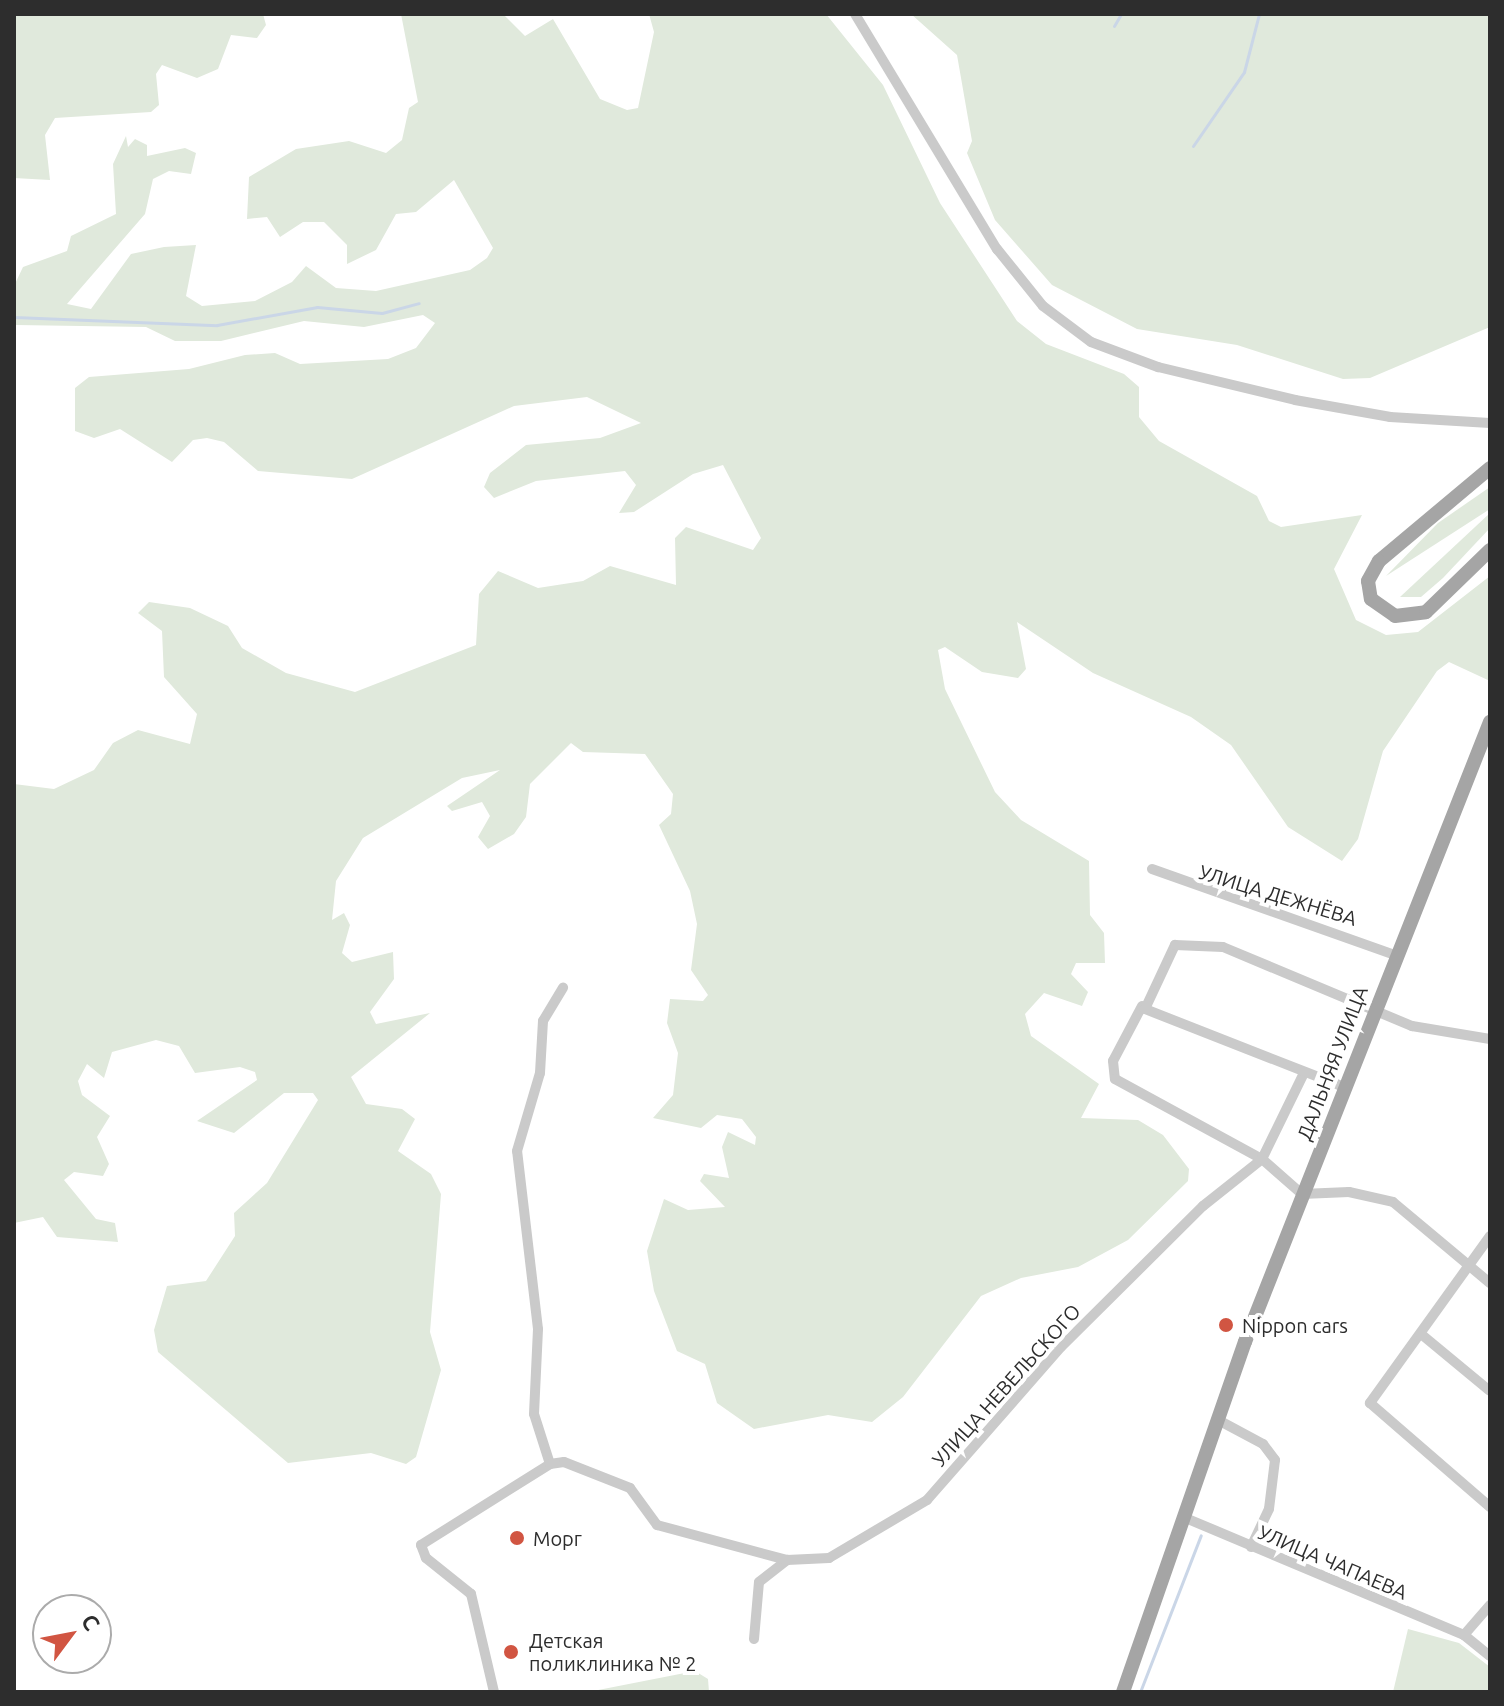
<!DOCTYPE html>
<html>
<head>
<meta charset="utf-8">
<style>
  body { margin:0 }
  #map { position:relative; width:1504px; height:1706px; overflow:hidden; background:#fff; font-family:Ubuntu,sans-serif }
  div>[style] { position:absolute }
  [style*='--x'] { left:calc(var(--x)*1px); top:calc(var(--y)*1px); width:calc(var(--w)*1px); rotate:calc(var(--a)*1deg) }
  .green>* { inset:0; background:#e0e9dc }
  .stream>* { height:3px; margin:-1.5px; padding:0 1.5px; transform-origin:1.5px; border-radius:1.5px; background:#cad6e7 }
  .minor>* { height:10px; margin:-5px; padding:0 5px; transform-origin:5px; border-radius:5px; background:#cacaca }
  .major>* { height:14px; margin:-7px; padding:0 7px; transform-origin:7px; border-radius:7px; background:#a5a5a5 }
  .dots>* { width:22px; height:22px; translate:-50% -50%; box-sizing:border-box; border:4px solid #fff; border-radius:50% }
  span { translate:-50% -50%; white-space:nowrap; text-align:center; line-height:1.15; -webkit-text-stroke:8px #fff; paint-order:stroke }
  .street-label { font-size:20px; color:#2d2d2d }
  .poi-label { font-size:20px; color:#2d2d2d }
  .left { translate:0 -50%; text-align:left }
  .frame { position:absolute; inset:0; border:16px solid #2d2d2d; pointer-events:none }
  .north { position:absolute; left:32px; top:1594px; width:80px; height:80px; box-sizing:border-box; background:#fff; border:2px solid #ababab; border-radius:50%; rotate:58deg; font-size:22px; font-weight:700; line-height:32px; text-align:center; color:#2d2d2d }
  .north::after { content:''; display:block; margin:auto; width:28px; height:36px; background:#d15542; clip-path:polygon(50% 0,100% 100%,50% 72%,0 100%) }
</style>
</head>
<body>
<div id="map">
  <div class="green">
    <i style="clip-path:polygon(14px 14px,263px 14px,266px 25px,257px 38px,231px 35px,218px 69px,197px 78px,162px 65px,156px 74px,159px 105px,151px 112px,55px 118px,45px 135px,50px 180px,14px 178px)"></i>
    <i style="clip-path:polygon(401px 14px,503px 14px,525px 36px,553px 19px,600px 99px,627px 110px,638px 108px,654px 32px,649px 14px,826px 14px,883px 85px,940px 203px,1017px 321px,1046px 344px,1124px 374px,1139px 387px,1139px 417px,1159px 441px,1257px 496px,1269px 521px,1281px 527px,1362px 515px,1334px 569px,1356px 620px,1386px 635px,1418px 632px,1490px 576px,1490px 681px,1449px 662px,1437px 671px,1383px 751px,1358px 839px,1342px 861px,1288px 827px,1231px 745px,1191px 717px,1093px 673px,1017px 622px,1026px 669px,1018px 678px,982px 672px,945px 647px,938px 650px,945px 689px,995px 792px,1021px 820px,1089px 861px,1090px 915px,1104px 933px,1105px 963px,1076px 963px,1071px 974px,1088px 992px,1082px 1006px,1044px 993px,1025px 1014px,1031px 1036px,1099px 1084px,1081px 1118px,1138px 1120px,1163px 1135px,1189px 1169px,1188px 1181px,1128px 1240px,1078px 1267px,1021px 1278px,981px 1296px,903px 1397px,872px 1422px,828px 1415px,754px 1429px,717px 1403px,705px 1364px,677px 1351px,654px 1291px,647px 1251px,664px 1199px,688px 1210px,725px 1207px,700px 1181px,704px 1174px,729px 1178px,722px 1147px,728px 1132px,755px 1145px,756px 1137px,742px 1119px,717px 1115px,701px 1128px,653px 1118px,673px 1095px,678px 1053px,667px 1023px,670px 999px,703px 1001px,708px 995px,691px 970px,697px 924px,690px 891px,659px 825px,671px 814px,673px 794px,645px 754px,583px 752px,571px 743px,530px 784px,526px 817px,514px 834px,488px 849px,478px 837px,490px 816px,482px 802px,452px 811px,447px 806px,500px 770px,462px 778px,363px 838px,336px 881px,332px 920px,344px 913px,350px 925px,342px 953px,352px 962px,393px 952px,394px 979px,370px 1012px,376px 1024px,430px 1013px,351px 1077px,366px 1104px,402px 1109px,415px 1119px,398px 1151px,431px 1174px,441px 1194px,430px 1332px,441px 1370px,416px 1457px,406px 1464px,371px 1453px,288px 1463px,158px 1352px,154px 1330px,167px 1286px,206px 1281px,235px 1236px,234px 1213px,267px 1183px,318px 1100px,313px 1093px,284px 1093px,234px 1133px,197px 1121px,257px 1080px,255px 1072px,240px 1067px,195px 1073px,179px 1046px,156px 1040px,112px 1052px,104px 1078px,87px 1064px,78px 1081px,82px 1095px,110px 1116px,97px 1137px,109px 1164px,103px 1176px,74px 1172px,64px 1180px,96px 1219px,115px 1223px,118px 1242px,57px 1237px,43px 1217px,14px 1223px,14px 784px,54px 789px,94px 770px,113px 743px,138px 730px,190px 744px,197px 714px,164px 677px,162px 631px,138px 613px,149px 602px,190px 608px,228px 626px,242px 648px,286px 673px,355px 692px,476px 645px,479px 594px,498px 571px,538px 588px,583px 581px,610px 566px,676px 585px,675px 538px,686px 527px,753px 550px,761px 538px,723px 465px,693px 474px,634px 512px,619px 513px,636px 485px,625px 471px,536px 481px,494px 498px,484px 487px,490px 473px,526px 445px,600px 438px,641px 423px,587px 397px,514px 406px,352px 479px,258px 471px,224px 442px,207px 438px,193px 440px,172px 462px,120px 429px,94px 438px,75px 431px,75px 388px,89px 377px,189px 369px,245px 355px,275px 353px,300px 364px,388px 359px,416px 348px,435px 323px,423px 315px,364px 327px,304px 321px,221px 341px,175px 341px,146px 327px,16px 325px,14px 286px,23px 267px,67px 251px,71px 236px,116px 214px,113px 164px,126px 136px,128px 147px,135px 139px,147px 145px,147px 156px,185px 148px,196px 153px,191px 174px,169px 171px,153px 179px,145px 214px,67px 304px,91px 309px,131px 254px,164px 247px,196px 245px,186px 296px,202px 306px,255px 301px,292px 282px,306px 266px,336px 288px,376px 291px,470px 270px,487px 258px,493px 248px,454px 180px,416px 212px,396px 214px,376px 250px,347px 264px,347px 245px,324px 222px,303px 222px,280px 237px,267px 217px,247px 219px,249px 177px,296px 149px,349px 141px,386px 153px,402px 140px,409px 108px,418px 102px)"></i>
    <i style="clip-path:polygon(911px 14px,1490px 14px,1490px 327px,1370px 378px,1343px 379px,1237px 345px,1137px 329px,1052px 285px,995px 220px,967px 153px,972px 141px,957px 55px)"></i>
    <i style="clip-path:polygon(1490px 487px,1490px 509px,1386px 576px,1438px 523px)"></i>
    <i style="clip-path:polygon(1490px 513px,1490px 528px,1443px 578px,1421px 597px,1400px 597px)"></i>
    <i style="clip-path:polygon(1408px 1629px,1459px 1643px,1490px 1667px,1490px 1692px,1393px 1692px)"></i>
    <i style="clip-path:polygon(695px 1671px,708px 1679px,709px 1692px,588px 1692px)"></i>
  </div>
  <div class="stream">
    <i style="--x:1114;--y:26;--w:14;--a:-60"></i>
    <i style="--x:1193;--y:146;--w:90;--a:-55.4"></i>
    <i style="--x:1244;--y:72;--w:60;--a:-75.5"></i>
    <i style="--x:14;--y:317;--w:203;--a:2.3"></i>
    <i style="--x:217;--y:325;--w:102;--a:-10.2"></i>
    <i style="--x:317;--y:307;--w:65;--a:5.3"></i>
    <i style="--x:382;--y:313;--w:38;--a:-15"></i>
    <i style="--x:1140;--y:1692;--w:168;--a:-68.8"></i>
  </div>
  <div class="minor">
    <i style="--x:855;--y:14;--w:275;--a:58.9"></i>
    <i style="--x:997;--y:249;--w:73;--a:51.1"></i>
    <i style="--x:1043;--y:306;--w:60;--a:36.9"></i>
    <i style="--x:1091;--y:342;--w:72;--a:20.5"></i>
    <i style="--x:1158;--y:367;--w:141;--a:13.5"></i>
    <i style="--x:1295;--y:400;--w:97;--a:10.1"></i>
    <i style="--x:1390;--y:417;--w:100;--a:3.4"></i>
    <i style="--x:1152;--y:869;--w:258;--a:19.5"></i>
    <i style="--x:1142;--y:1006;--w:62;--a:117.8"></i>
    <i style="--x:1113;--y:1061;--w:18;--a:84"></i>
    <i style="--x:1115;--y:1079;--w:167;--a:28.6"></i>
    <i style="--x:1262;--y:1159;--w:96;--a:-64"></i>
    <i style="--x:1344;--y:1087;--w:214;--a:-158.6"></i>
    <i style="--x:1145;--y:1009;--w:71;--a:-64.9"></i>
    <i style="--x:1175;--y:945;--w:48;--a:2.4"></i>
    <i style="--x:1223;--y:947;--w:205;--a:22.7"></i>
    <i style="--x:1412;--y:1026;--w:79;--a:9.5"></i>
    <i style="--x:1490;--y:1236;--w:206;--a:125.7"></i>
    <i style="--x:1370;--y:1403;--w:159;--a:40.9"></i>
    <i style="--x:1421;--y:1334;--w:89;--a:39.6"></i>
    <i style="--x:1220;--y:1421;--w:49;--a:28.1"></i>
    <i style="--x:1263;--y:1444;--w:20;--a:53"></i>
    <i style="--x:1275;--y:1460;--w:49;--a:97"></i>
    <i style="--x:1269;--y:1509;--w:42;--a:115.3"></i>
    <i style="--x:550;--y:1464;--w:52;--a:-107.7"></i>
    <i style="--x:534;--y:1414;--w:85;--a:-87.3"></i>
    <i style="--x:538;--y:1329;--w:179;--a:-96.7"></i>
    <i style="--x:517;--y:1151;--w:81;--a:-73.6"></i>
    <i style="--x:540;--y:1073;--w:52;--a:-86.7"></i>
    <i style="--x:543;--y:1021;--w:39;--a:-59"></i>
    <i style="--x:1188;--y:1519;--w:299;--a:22.8"></i>
    <i style="--x:1464;--y:1635;--w:33;--a:39"></i>
    <i style="--x:1464;--y:1635;--w:40;--a:-49"></i>
    <i style="--x:754;--y:1639;--w:57;--a:-85"></i>
    <i style="--x:759;--y:1582;--w:36;--a:-38"></i>
    <i style="--x:787;--y:1560;--w:42;--a:-2.7"></i>
    <i style="--x:829;--y:1558;--w:114;--a:-30.6"></i>
    <i style="--x:927;--y:1500;--w:203;--a:-48.8"></i>
    <i style="--x:1061;--y:1347;--w:200;--a:-44.8"></i>
    <i style="--x:1203;--y:1206;--w:75;--a:-38.5"></i>
    <i style="--x:1262;--y:1159;--w:53;--a:41.2"></i>
    <i style="--x:1302;--y:1194;--w:47;--a:-2.4"></i>
    <i style="--x:1349;--y:1192;--w:45;--a:12.8"></i>
    <i style="--x:1393;--y:1202;--w:126;--a:39.9"></i>
    <i style="--x:494;--y:1692;--w:101;--a:-103.2"></i>
    <i style="--x:471;--y:1594;--w:58;--a:-141.3"></i>
    <i style="--x:426;--y:1558;--w:14;--a:-111"></i>
    <i style="--x:421;--y:1545;--w:152;--a:-32.1"></i>
    <i style="--x:550;--y:1464;--w:14;--a:-8"></i>
    <i style="--x:564;--y:1462;--w:71;--a:21.5"></i>
    <i style="--x:630;--y:1488;--w:46;--a:53.9"></i>
    <i style="--x:657;--y:1525;--w:135;--a:15.1"></i>
  </div>
  <div class="major">
    <i style="--x:1490;--y:468;--w:145;--a:140"></i>
    <i style="--x:1379;--y:561;--w:23;--a:119"></i>
    <i style="--x:1368;--y:581;--w:18;--a:81"></i>
    <i style="--x:1371;--y:599;--w:29;--a:35"></i>
    <i style="--x:1395;--y:616;--w:31;--a:-7"></i>
    <i style="--x:1426;--y:612;--w:89;--a:-44.1"></i>
    <i style="--x:1123;--y:1692;--w:371;--a:-70.8"></i>
    <i style="--x:1245;--y:1342;--w:667;--a:-68.44"></i>
  </div>
  <div class="dots">
    <i style="left:1226px;top:1325px;background:#d15542"></i>
    <i style="left:517px;top:1538px;background:#d15542"></i>
    <i style="left:511px;top:1652px;background:#d15542"></i>
  </div>
  <div class="street-label">
    <span style="left:1278px;top:895px;rotate:17deg">УЛИЦА ДЕЖНЁВА</span>
    <span style="left:1332px;top:1063px;rotate:-69deg">ДАЛЬНЯЯ УЛИЦА</span>
    <span style="left:1006px;top:1385px;rotate:-48deg">УЛИЦА НЕВЕЛЬСКОГО</span>
    <span style="left:1333px;top:1562px;rotate:23deg">УЛИЦА ЧАПАЕВА</span>
  </div>
  <div class="poi-label">
    <span class="left" style="left:1242px;top:1325px">Nippon cars</span>
    <span class="left" style="left:533px;top:1538px">Морг</span>
    <span class="left" style="left:529px;top:1652px">Детская<br>поликлиника № 2</span>
  </div>
  <div class="frame"></div>
  <div class="north">С</div>
</div>
</body>
</html>
